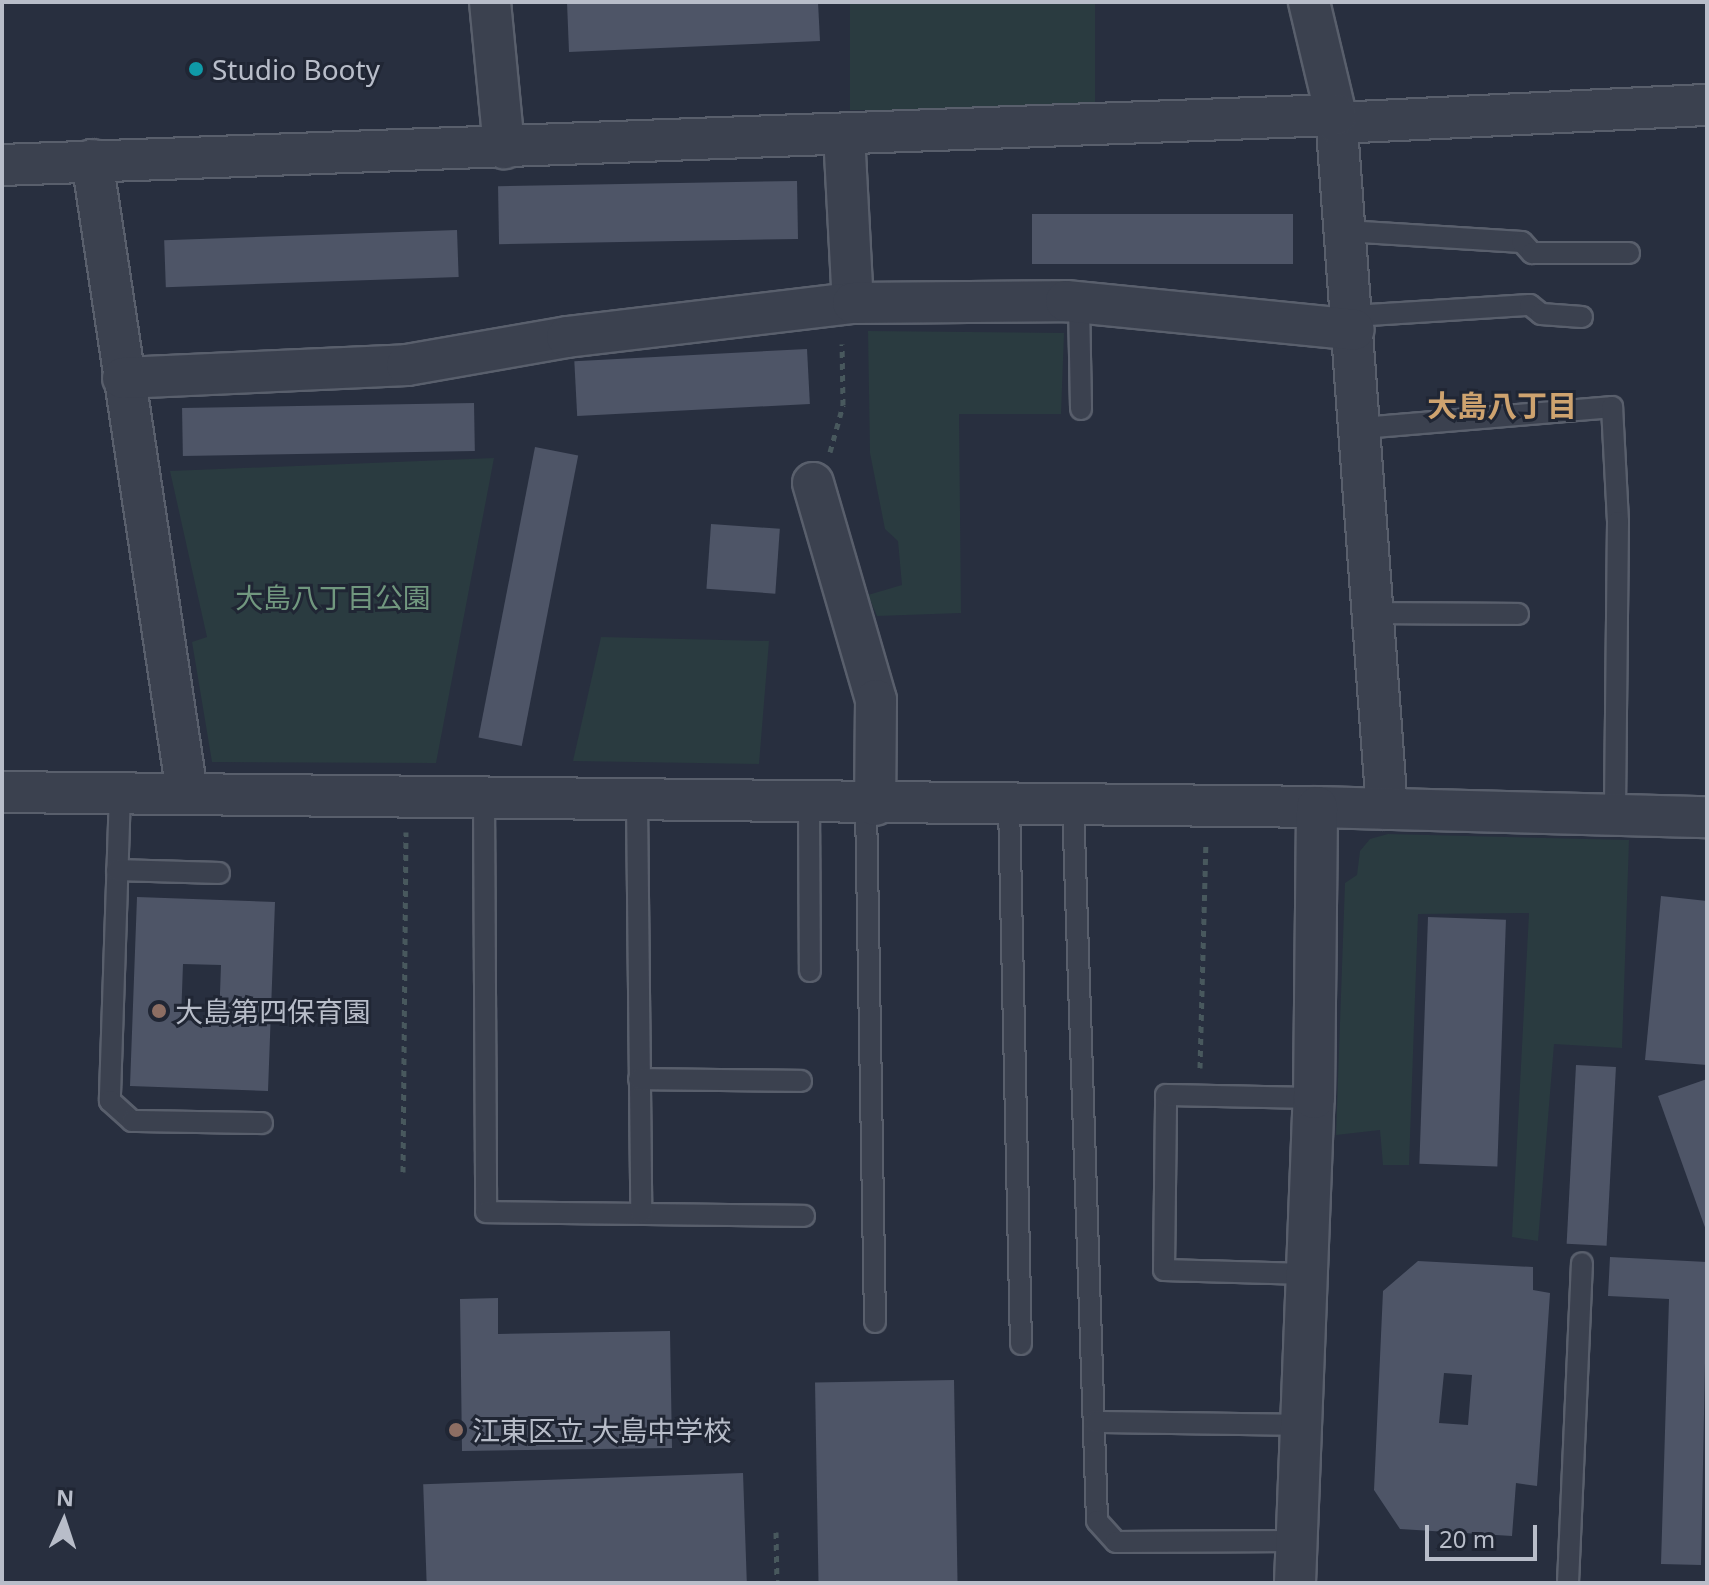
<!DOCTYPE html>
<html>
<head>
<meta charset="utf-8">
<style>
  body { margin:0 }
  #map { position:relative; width:1709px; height:1585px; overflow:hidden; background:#282f3f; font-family:"Noto Sans","Noto Sans JP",sans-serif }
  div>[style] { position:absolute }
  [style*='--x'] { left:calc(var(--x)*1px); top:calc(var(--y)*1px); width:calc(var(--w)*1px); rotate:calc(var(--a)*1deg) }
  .green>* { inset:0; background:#2a3b40; transform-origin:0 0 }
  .building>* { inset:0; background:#4e5567; transform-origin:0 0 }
  .path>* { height:5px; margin-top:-2.5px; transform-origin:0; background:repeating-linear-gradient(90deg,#48585d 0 6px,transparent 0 12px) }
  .roads { filter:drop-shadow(2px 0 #595f6c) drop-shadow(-2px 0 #595f6c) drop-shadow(0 2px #595f6c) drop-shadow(0 -2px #595f6c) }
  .service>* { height:20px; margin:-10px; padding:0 10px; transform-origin:10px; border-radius:10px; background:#3b414f }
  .minor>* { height:40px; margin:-20px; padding:0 20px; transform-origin:20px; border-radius:20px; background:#3b414f }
  .dots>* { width:22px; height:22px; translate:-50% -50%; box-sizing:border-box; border:4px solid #202634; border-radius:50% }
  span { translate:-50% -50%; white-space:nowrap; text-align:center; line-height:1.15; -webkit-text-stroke:6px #202634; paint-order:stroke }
  .poi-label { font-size:28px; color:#b8bdc9 }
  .left { translate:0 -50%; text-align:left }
  .park-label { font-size:28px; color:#71987f }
  .neighbourhood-label { font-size:30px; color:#cea36f; font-weight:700 }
  .frame { position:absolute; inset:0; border:4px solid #b8bdc9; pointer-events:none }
  .north { position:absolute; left:24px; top:1481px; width:80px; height:80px; -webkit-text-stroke:6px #202634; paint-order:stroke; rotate:3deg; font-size:22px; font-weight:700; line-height:32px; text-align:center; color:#b8bdc9 }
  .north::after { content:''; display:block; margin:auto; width:28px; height:36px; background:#b8bdc9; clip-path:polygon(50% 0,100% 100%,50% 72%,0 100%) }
  .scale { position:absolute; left:1425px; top:1525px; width:112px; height:36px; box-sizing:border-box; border:4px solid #b8bdc9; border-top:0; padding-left:10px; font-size:24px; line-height:28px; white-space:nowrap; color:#b8bdc9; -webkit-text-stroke:6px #202634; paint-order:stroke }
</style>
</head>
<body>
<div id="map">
  <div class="green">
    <i style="left:850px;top:2px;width:245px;height:108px"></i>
    <i style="clip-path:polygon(868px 331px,1064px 333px,1061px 414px,959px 414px,961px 613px,877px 616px,868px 595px,902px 585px,898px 541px,885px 529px,870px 453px)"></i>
    <i style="clip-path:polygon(494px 458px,436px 763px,212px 762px,192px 642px,207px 637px,170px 471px)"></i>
    <i style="clip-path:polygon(601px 637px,769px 641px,759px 764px,573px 761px)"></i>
    <i style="clip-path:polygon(1388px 834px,1629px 840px,1622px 1048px,1554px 1044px,1538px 1241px,1512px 1237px,1529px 913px,1418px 914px,1409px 1165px,1383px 1165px,1380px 1130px,1336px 1135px,1345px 883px,1357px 875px,1360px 851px,1370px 839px)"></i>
  </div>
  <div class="building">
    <i style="clip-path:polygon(567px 2px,818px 2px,820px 41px,569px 52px)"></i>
    <i style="left:797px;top:181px;width:58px;height:299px;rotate:89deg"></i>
    <i style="left:1293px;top:214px;width:50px;height:261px;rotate:90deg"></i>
    <i style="left:457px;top:230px;width:47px;height:293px;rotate:88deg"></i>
    <i style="left:807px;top:349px;width:55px;height:233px;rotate:87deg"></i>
    <i style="left:474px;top:403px;width:48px;height:292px;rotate:89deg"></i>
    <i style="left:535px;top:447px;width:44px;height:296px;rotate:11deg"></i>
    <i style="left:711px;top:524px;width:69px;height:65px;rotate:4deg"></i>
    <i style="clip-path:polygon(1661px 896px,1707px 901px,1707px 1065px,1645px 1060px)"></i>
    <i style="clip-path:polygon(evenodd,137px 897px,275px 902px,268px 1091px,130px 1086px,137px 897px,183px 964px,221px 965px,219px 1022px,181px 1020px,183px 964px)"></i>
    <i style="left:1428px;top:917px;width:78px;height:247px;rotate:2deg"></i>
    <i style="left:1576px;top:1065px;width:40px;height:179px;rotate:3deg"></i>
    <i style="clip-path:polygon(1707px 1079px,1707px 1233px,1658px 1096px)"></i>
    <i style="clip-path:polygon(1610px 1257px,1707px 1262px,1701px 1565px,1661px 1564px,1669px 1299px,1608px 1296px)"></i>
    <i style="clip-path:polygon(evenodd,1418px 1261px,1533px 1267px,1533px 1290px,1550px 1293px,1537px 1486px,1516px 1483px,1512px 1536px,1400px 1529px,1374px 1490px,1383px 1291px,1418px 1261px,1444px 1373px,1472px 1375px,1468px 1425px,1439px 1423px,1444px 1373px)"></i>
    <i style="clip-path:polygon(498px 1298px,498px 1334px,670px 1331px,672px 1448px,462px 1451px,460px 1299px)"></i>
    <i style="left:954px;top:1380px;width:203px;height:139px;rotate:89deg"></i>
    <i style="left:743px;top:1473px;width:110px;height:320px;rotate:88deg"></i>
  </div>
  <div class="path">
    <i style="--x:830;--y:452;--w:49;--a:-74.5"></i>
    <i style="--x:843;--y:405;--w:61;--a:-90.9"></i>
    <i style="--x:1200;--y:1068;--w:226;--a:-88.5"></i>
    <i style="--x:403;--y:1172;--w:340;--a:-89.5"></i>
    <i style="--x:776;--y:1532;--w:51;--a:88.9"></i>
  </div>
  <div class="roads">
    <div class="service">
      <i style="--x:1346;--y:231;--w:176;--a:3.6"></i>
      <i style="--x:1522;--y:242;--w:15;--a:48"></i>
      <i style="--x:1532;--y:253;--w:97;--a:0"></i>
      <i style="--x:1079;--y:303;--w:106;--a:88.9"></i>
      <i style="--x:1353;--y:316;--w:177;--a:-3.6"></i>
      <i style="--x:1530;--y:305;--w:14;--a:39"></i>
      <i style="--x:1541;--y:314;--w:41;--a:4.2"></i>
      <i style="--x:1363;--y:428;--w:250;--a:-4.8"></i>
      <i style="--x:1612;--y:407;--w:115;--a:87"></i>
      <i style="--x:1618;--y:522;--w:292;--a:90.6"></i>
      <i style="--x:1374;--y:613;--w:144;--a:0.4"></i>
      <i style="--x:120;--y:793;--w:308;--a:91.9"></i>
      <i style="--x:110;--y:1101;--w:30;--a:42"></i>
      <i style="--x:132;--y:1121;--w:130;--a:0.9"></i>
      <i style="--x:484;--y:797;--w:415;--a:89.7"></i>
      <i style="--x:486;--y:1212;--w:318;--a:0.7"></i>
      <i style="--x:637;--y:800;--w:413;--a:89.4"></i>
      <i style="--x:809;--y:803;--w:168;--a:89.7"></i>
      <i style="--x:1009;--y:804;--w:540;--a:88.73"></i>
      <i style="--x:1073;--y:804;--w:717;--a:88.08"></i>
      <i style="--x:1097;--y:1521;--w:28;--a:48"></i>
      <i style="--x:1116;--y:1542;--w:178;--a:-0.3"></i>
      <i style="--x:866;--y:805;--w:517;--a:89"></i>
      <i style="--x:117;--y:870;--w:102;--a:1.7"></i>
      <i style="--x:639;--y:1079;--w:162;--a:0.7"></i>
      <i style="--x:1306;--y:1274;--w:142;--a:-178.4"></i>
      <i style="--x:1164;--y:1270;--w:175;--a:-89.3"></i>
      <i style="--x:1166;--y:1095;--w:148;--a:1.2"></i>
      <i style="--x:1095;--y:1422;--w:204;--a:0.8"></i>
      <i style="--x:1568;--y:1583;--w:320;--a:-87.5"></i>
    </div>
    <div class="minor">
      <i style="--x:490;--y:2;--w:147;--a:84.5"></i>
      <i style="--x:1309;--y:2;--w:116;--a:76.6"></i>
      <i style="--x:1336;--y:115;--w:696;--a:85.8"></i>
      <i style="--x:1337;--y:123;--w:370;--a:-2.8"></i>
      <i style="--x:844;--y:134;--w:169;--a:87"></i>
      <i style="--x:92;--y:160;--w:640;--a:81.46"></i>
      <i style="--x:2;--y:165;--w:1335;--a:-2.15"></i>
      <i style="--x:123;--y:378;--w:284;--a:-2.6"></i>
      <i style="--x:407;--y:365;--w:162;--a:-9.9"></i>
      <i style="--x:567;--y:337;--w:288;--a:-6.8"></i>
      <i style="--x:853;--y:303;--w:213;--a:-0.5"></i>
      <i style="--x:1066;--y:301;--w:289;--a:5.7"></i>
      <i style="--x:813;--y:483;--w:226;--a:73.8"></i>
      <i style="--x:876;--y:700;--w:105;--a:90.5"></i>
      <i style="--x:2;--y:792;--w:1315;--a:0.65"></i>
      <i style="--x:1317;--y:807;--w:390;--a:1.5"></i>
      <i style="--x:1295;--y:1583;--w:485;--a:-87.8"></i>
      <i style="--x:1314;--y:1098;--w:291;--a:-89.4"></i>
    </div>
  </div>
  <div class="dots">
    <i style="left:196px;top:69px;background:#0f9aa8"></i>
    <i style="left:159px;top:1011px;background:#8d6e63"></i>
    <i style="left:456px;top:1430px;background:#8d6e63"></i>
  </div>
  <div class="poi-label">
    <span class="left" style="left:212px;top:69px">Studio Booty</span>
    <span class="left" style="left:175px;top:1011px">大島第四保育園</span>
    <span class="left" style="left:472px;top:1430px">江東区立 大島中学校</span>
  </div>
  <div class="park-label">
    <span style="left:333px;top:597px">大島八丁目公園</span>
  </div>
  <div class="neighbourhood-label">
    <span style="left:1502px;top:406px">大島八丁目</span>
  </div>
  <div class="frame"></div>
  <div class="north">N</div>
  <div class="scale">20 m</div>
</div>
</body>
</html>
